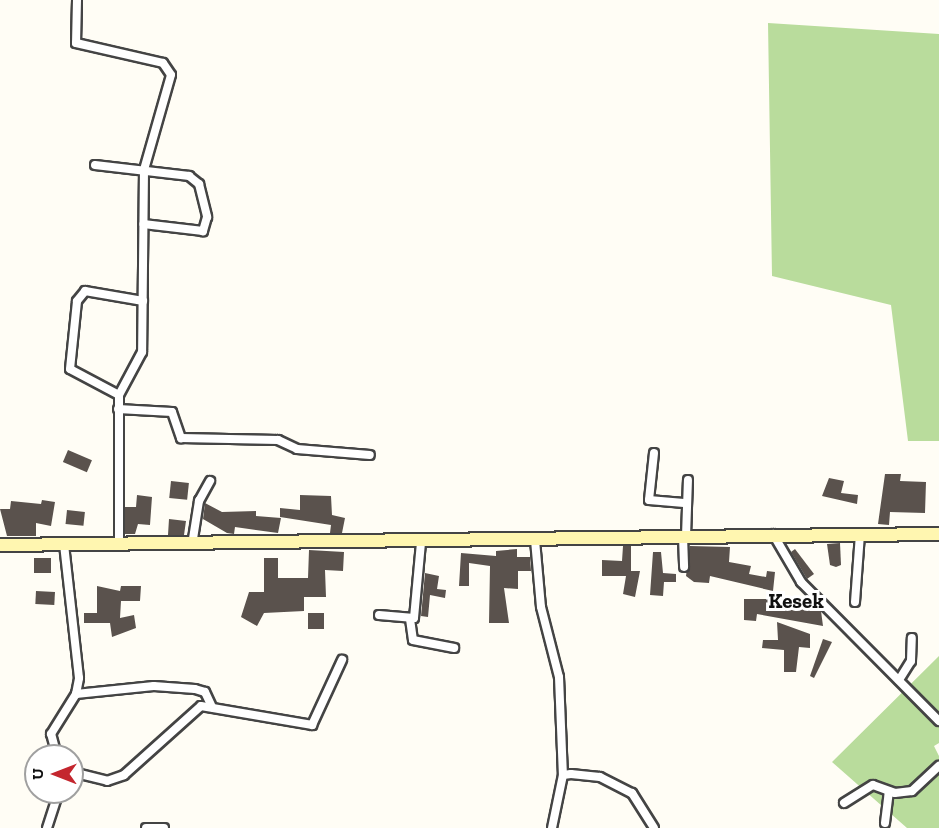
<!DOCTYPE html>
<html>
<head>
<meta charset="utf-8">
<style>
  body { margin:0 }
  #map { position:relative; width:939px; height:828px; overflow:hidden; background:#fffdf5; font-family:"Zilla Slab",serif }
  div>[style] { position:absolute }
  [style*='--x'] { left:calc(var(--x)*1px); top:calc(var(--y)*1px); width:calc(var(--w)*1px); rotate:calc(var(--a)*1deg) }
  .forest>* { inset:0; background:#b9dc9c }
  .building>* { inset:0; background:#5a524d; transform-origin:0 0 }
  .roads { filter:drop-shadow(2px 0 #444) drop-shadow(-2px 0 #444) drop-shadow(0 2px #444) drop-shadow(0 -2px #444) }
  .street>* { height:8px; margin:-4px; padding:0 4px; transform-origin:4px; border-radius:4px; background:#fff }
  .secondary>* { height:12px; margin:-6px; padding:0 6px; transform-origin:6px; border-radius:6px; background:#fff6b0 }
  span { translate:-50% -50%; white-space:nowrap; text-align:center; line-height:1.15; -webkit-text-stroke:6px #fff; paint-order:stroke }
  .quarter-label { font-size:21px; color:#111; font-weight:700 }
  .north { position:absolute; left:24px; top:744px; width:60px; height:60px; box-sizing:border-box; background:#fff; border:2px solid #a0a0a0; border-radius:50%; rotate:270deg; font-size:16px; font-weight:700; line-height:24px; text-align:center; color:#111 }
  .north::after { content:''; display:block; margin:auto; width:21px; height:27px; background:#c4262e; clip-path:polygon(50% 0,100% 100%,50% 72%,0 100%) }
</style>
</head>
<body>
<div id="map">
  <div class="forest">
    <i style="clip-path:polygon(768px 23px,939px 34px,939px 441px,908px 441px,891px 305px,772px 276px)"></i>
    <i style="clip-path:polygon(939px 656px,939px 743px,934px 746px,939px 756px,939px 828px,907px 828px,832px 762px)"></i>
  </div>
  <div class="building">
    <i style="left:68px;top:450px;width:26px;height:13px;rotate:23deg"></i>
    <i style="clip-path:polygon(885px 474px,901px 474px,900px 481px,926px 482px,925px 513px,890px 512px,889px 525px,878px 524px)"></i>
    <i style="clip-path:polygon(829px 478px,844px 481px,841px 493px,858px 495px,857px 504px,822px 496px)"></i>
    <i style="left:171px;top:481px;width:18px;height:17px;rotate:6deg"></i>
    <i style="clip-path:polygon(137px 495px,152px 497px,150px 525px,138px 524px,135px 534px,125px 534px,125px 507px,136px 507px)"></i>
    <i style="clip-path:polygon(300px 495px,331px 496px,332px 515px,345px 518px,342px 533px,330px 533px,331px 525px,280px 517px,280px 508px,300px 510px)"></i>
    <i style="clip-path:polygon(42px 500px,55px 502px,51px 526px,36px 523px,36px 536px,7px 536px,0 509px,10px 509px,11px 501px,41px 504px)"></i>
    <i style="clip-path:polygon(205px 503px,222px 512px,256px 511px,256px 516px,281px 518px,278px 533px,235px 527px,234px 534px,227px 533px,203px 519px)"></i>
    <i style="left:67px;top:510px;width:18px;height:14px;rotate:6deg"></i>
    <i style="clip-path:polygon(169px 519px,186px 521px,184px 535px,168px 535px)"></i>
    <i style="clip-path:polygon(840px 543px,841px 565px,836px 567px,830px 565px,827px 544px)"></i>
    <i style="clip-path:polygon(623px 546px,631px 546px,631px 571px,640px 571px,635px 597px,623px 594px,626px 576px,602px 576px,602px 560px,622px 561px)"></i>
    <i style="clip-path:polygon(690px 546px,730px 547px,729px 562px,751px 566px,749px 574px,766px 577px,767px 571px,775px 572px,773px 591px,710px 576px,709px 583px,694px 582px,686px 576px)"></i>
    <i style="clip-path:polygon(517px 549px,517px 557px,530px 557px,531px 571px,518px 571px,518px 589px,504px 588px,509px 623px,489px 623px,490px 566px,469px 563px,469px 586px,459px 586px,461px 553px,496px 556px,496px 551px)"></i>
    <i style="clip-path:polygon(795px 549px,814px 574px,807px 579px,791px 552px)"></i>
    <i style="clip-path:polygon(309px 550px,344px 552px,343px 571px,325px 570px,326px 597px,304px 597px,304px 611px,264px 613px,257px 626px,241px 617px,249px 592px,264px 592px,264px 558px,278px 558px,278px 578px,308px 578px)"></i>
    <i style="clip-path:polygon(653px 552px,661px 552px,663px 573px,676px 574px,676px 582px,664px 582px,663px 596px,650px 595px)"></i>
    <i style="left:34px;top:558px;width:17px;height:15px"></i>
    <i style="clip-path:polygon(425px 573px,439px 576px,437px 589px,446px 590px,445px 598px,430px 595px,428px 617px,421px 616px)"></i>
    <i style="clip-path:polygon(97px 586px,120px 591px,121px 586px,141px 586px,140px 601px,121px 601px,120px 618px,134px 615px,136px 628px,112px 637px,110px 623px,84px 623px,84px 613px,97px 613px)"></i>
    <i style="left:36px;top:591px;width:19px;height:13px;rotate:3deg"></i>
    <i style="clip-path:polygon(744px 599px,772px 599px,772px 606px,821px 611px,823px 626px,757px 614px,756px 621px,744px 620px)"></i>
    <i style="left:308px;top:613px;width:16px;height:16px"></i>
    <i style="clip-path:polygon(777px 622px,810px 634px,810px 648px,799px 647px,796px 672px,784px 672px,784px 650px,762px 648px,763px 640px,778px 640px)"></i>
    <i style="clip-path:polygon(823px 639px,832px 642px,814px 678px,810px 676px)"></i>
  </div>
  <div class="roads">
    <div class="street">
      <i style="--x:77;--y:0;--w:43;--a:91.3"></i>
      <i style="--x:76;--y:43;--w:89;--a:12.9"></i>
      <i style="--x:163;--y:63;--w:14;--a:56"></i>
      <i style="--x:171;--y:75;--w:99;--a:105.9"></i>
      <i style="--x:144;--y:170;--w:182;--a:90.6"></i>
      <i style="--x:142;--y:352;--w:49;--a:118.1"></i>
      <i style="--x:119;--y:395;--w:151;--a:90"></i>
      <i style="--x:95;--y:165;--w:95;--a:6.7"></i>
      <i style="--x:189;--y:176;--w:13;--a:39"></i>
      <i style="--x:199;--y:184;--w:34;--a:76"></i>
      <i style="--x:207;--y:217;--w:15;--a:106"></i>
      <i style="--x:203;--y:231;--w:60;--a:-173.3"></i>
      <i style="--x:119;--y:395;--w:55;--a:-152"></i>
      <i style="--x:70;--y:369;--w:68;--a:-84.1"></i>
      <i style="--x:77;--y:301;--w:13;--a:-51"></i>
      <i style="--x:85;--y:291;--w:59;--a:9.8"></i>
      <i style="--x:118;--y:409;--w:54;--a:3.2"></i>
      <i style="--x:172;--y:412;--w:28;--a:71"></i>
      <i style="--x:181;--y:438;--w:97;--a:1.2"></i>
      <i style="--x:278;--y:440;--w:21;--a:25"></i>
      <i style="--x:297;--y:449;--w:73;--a:4.7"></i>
      <i style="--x:654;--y:453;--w:47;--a:96.1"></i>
      <i style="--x:649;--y:500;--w:38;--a:5"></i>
      <i style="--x:773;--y:534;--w:56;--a:59.7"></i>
      <i style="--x:801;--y:582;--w:196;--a:45.2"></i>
      <i style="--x:683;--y:536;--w:31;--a:88"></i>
      <i style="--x:686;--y:536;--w:56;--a:-88"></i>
      <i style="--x:535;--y:540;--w:67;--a:84.9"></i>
      <i style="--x:541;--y:607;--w:72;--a:75.6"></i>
      <i style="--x:559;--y:677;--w:98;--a:87.7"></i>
      <i style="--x:192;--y:545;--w:45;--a:-81"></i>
      <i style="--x:199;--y:501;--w:23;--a:-61"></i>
      <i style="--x:855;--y:602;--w:68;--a:-85.8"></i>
      <i style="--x:379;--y:615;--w:35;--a:5"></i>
      <i style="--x:414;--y:618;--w:76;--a:-84.7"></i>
      <i style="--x:410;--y:619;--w:21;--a:82"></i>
      <i style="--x:413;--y:640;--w:42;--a:11"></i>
      <i style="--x:899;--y:680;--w:22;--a:-58"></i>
      <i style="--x:911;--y:661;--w:23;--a:-88"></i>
      <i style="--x:76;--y:694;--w:78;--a:-5.9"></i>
      <i style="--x:154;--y:686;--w:41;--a:4.2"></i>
      <i style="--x:195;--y:689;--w:10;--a:17"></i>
      <i style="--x:205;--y:692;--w:17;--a:65"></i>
      <i style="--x:57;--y:756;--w:23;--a:-105"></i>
      <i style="--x:51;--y:734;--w:47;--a:-58"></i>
      <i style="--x:76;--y:694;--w:16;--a:-79"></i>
      <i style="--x:79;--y:678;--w:134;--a:-96.4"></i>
      <i style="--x:72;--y:772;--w:36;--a:14"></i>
      <i style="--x:107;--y:781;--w:18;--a:-19"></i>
      <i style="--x:124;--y:775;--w:103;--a:-41.9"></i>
      <i style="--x:201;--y:706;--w:113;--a:9.7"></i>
      <i style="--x:312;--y:725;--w:72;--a:-65.2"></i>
      <i style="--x:844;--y:803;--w:34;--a:-32"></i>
      <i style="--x:873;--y:785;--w:23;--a:20"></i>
      <i style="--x:895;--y:793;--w:17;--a:-7"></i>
      <i style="--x:912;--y:791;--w:37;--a:-43"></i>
      <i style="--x:885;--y:823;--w:32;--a:-83"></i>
      <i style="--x:47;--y:828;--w:38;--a:-72"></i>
      <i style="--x:146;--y:828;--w:18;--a:0"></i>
      <i style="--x:552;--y:828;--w:54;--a:-78.3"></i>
      <i style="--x:563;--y:775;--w:8;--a:-7"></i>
      <i style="--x:571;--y:774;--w:29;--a:6"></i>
      <i style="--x:600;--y:777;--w:36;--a:27"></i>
      <i style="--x:632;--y:793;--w:41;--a:57.8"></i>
    </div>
    <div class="secondary">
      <i style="--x:0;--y:545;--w:939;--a:-0.67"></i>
    </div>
  </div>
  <div class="quarter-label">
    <span style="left:796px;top:601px">Kesek</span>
  </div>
  <div class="north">U</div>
</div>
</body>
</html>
